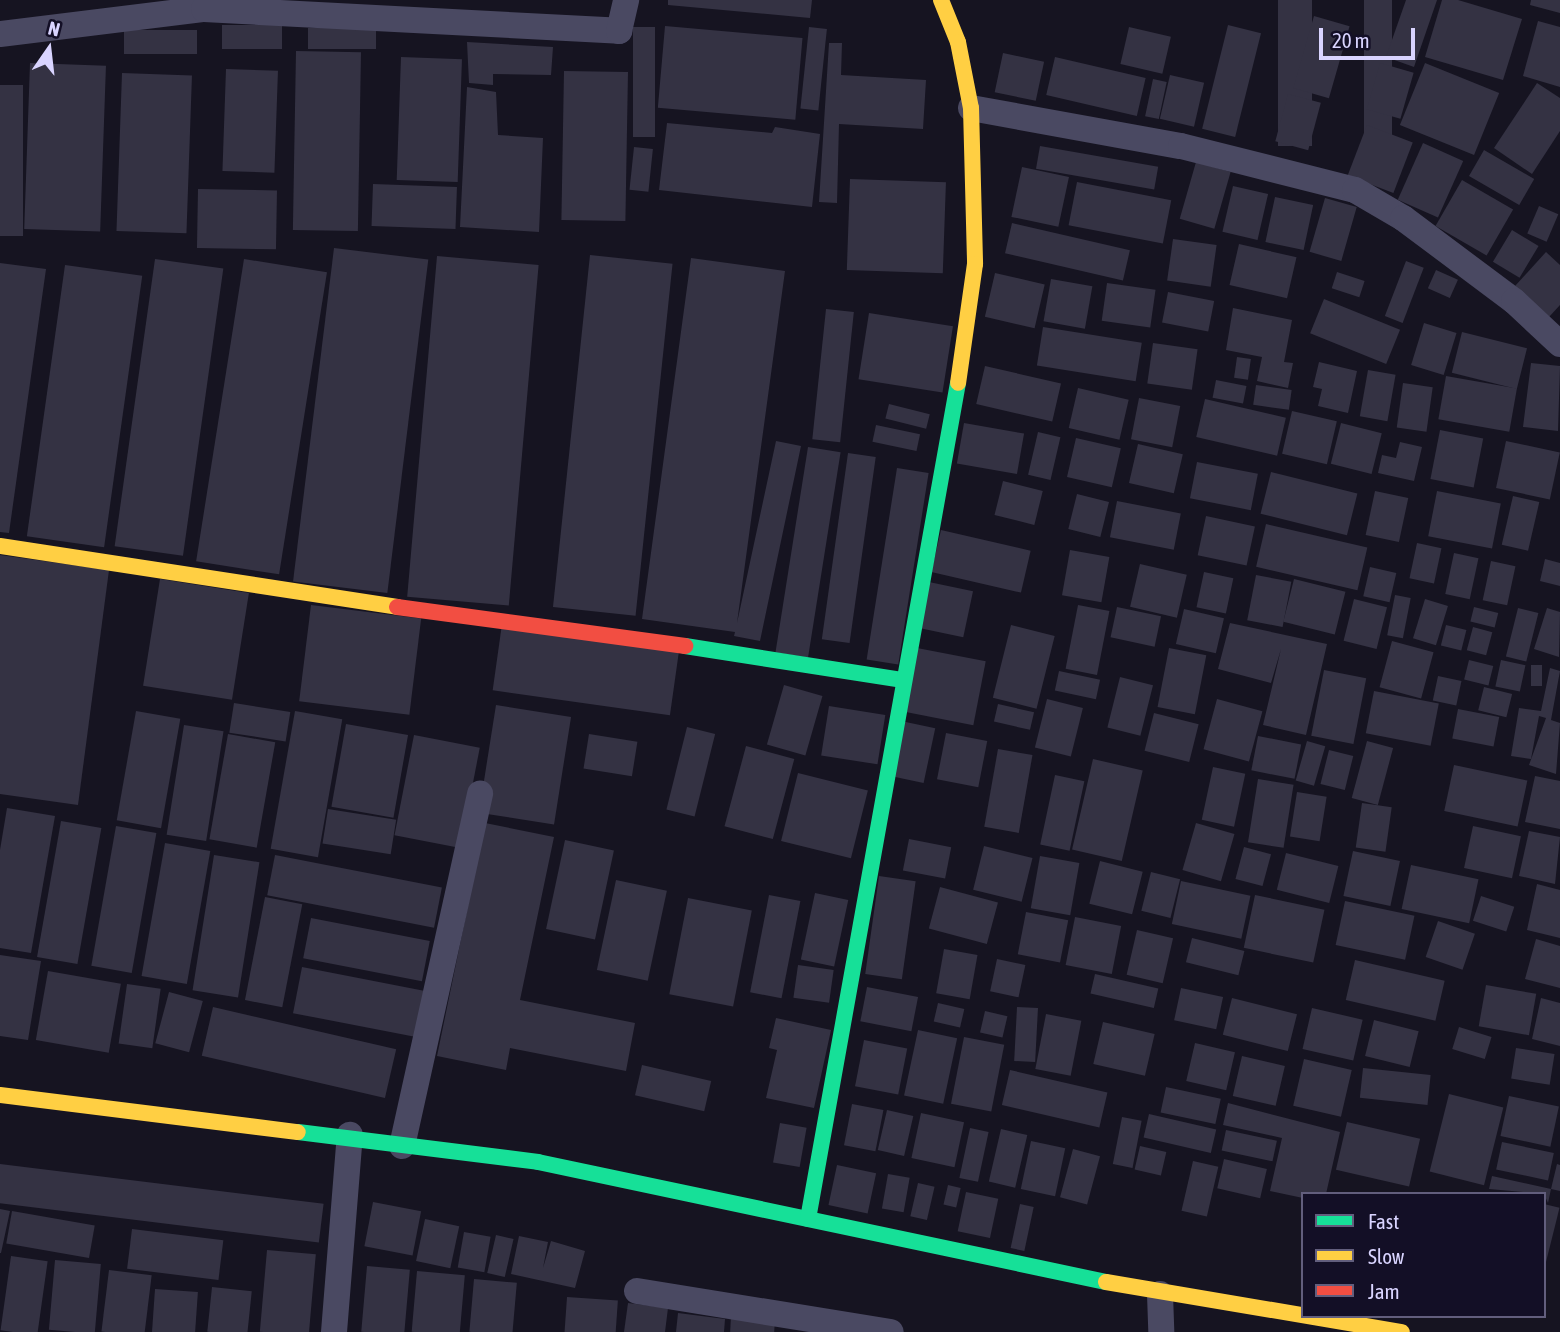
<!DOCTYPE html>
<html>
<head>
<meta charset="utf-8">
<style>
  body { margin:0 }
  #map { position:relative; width:1560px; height:1332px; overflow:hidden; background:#161421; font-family:"Asap Condensed",sans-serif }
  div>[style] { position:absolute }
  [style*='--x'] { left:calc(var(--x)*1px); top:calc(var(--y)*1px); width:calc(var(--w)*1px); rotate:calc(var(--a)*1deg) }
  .building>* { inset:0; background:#343243; transform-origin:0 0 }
  .street>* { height:26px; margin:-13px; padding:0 13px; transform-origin:13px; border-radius:13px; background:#4a4962 }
  .fast>* { height:16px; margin:-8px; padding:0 8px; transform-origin:8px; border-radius:8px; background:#16e098 }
  .slow>* { height:16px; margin:-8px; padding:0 8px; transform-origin:8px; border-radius:8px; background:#ffcf43 }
  .jam>* { height:16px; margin:-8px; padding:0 8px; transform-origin:8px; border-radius:8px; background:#f24e42 }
  span { translate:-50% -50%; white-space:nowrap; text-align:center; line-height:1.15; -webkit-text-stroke:5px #130f26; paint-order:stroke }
  .legend { position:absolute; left:1301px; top:1192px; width:245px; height:126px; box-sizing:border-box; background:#130f26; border:2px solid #625e7d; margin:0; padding:9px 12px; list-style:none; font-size:21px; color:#d9d4ff }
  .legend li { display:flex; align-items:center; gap:14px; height:35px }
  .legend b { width:35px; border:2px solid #625e7d }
  .north { position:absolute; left:14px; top:14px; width:70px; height:70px; -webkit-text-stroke:5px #130f26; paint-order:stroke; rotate:14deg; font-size:19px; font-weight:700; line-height:28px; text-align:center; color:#d9d4ff }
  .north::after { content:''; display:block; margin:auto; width:24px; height:32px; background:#d9d4ff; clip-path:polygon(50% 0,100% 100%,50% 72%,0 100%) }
  .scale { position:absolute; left:1319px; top:28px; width:96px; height:32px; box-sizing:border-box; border:4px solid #d9d4ff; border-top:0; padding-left:9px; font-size:21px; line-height:24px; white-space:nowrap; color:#d9d4ff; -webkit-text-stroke:5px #130f26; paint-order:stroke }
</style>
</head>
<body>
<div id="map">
  <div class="building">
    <i style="clip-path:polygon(668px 0,812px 0,810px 18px,668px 5px)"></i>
    <i style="left:1278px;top:0;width:34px;height:146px"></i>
    <i style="left:1364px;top:0;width:28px;height:163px"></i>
    <i style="clip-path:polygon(1406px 0,1437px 0,1414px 67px,1386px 57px)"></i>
    <i style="clip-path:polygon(1442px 0,1458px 0,1522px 19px,1503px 80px,1425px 57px)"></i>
    <i style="clip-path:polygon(1531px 0,1560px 0,1560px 13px,1530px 5px)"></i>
    <i style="left:1314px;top:16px;width:37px;height:75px;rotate:16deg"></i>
    <i style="clip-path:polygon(1538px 21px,1560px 27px,1560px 87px,1523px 76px)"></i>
    <i style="left:222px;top:25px;width:60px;height:24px"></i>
    <i style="left:1228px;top:25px;width:34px;height:107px;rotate:14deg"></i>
    <i style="left:665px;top:26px;width:138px;height:82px;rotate:5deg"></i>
    <i style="left:633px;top:27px;width:22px;height:110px"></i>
    <i style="left:809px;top:27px;width:18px;height:82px;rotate:6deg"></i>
    <i style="left:1129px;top:27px;width:43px;height:38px;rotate:13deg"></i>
    <i style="left:376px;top:28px;width:21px;height:68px;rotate:90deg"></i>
    <i style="left:197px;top:30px;width:24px;height:73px;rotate:90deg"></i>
    <i style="clip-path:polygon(467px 42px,553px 47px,551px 75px,493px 74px,493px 85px,469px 83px)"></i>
    <i style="clip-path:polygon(829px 43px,842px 43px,841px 75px,926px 80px,923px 129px,839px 124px,837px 203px,819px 202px)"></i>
    <i style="left:296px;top:51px;width:65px;height:179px;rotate:1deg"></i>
    <i style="left:1003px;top:53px;width:42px;height:40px;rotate:12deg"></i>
    <i style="left:401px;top:57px;width:61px;height:123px;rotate:2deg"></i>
    <i style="left:1055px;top:57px;width:93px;height:39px;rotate:13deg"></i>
    <i style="left:30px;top:63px;width:76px;height:166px;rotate:2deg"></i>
    <i style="left:1380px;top:63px;width:35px;height:48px;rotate:16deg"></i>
    <i style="left:1425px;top:63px;width:80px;height:67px;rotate:22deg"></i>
    <i style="left:226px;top:69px;width:52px;height:102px;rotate:2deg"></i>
    <i style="left:564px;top:71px;width:64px;height:149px;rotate:1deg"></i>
    <i style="left:122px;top:73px;width:70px;height:158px;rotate:2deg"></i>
    <i style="left:1170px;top:75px;width:35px;height:45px;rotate:13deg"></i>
    <i style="left:1153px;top:79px;width:14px;height:38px;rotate:12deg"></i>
    <i style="clip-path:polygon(1537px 83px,1560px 98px,1560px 131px,1532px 174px,1494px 148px)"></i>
    <i style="left:0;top:85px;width:23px;height:151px"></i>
    <i style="clip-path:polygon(467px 87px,496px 92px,498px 135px,543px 138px,539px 232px,460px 227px)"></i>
    <i style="left:1288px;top:94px;width:34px;height:49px;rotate:15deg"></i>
    <i style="clip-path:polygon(667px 123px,772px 133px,775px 127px,820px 134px,812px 207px,659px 190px)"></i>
    <i style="left:1367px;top:125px;width:49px;height:54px;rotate:21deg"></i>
    <i style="left:1423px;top:143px;width:44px;height:62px;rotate:24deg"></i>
    <i style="left:1040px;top:146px;width:120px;height:23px;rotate:10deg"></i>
    <i style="left:634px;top:147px;width:19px;height:43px;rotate:6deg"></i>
    <i style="left:1484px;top:150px;width:58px;height:30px;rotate:30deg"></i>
    <i style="left:1196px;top:162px;width:36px;height:59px;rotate:16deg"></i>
    <i style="left:1022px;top:167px;width:48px;height:51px;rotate:12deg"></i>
    <i style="left:850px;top:179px;width:96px;height:91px;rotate:2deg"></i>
    <i style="left:1462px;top:180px;width:59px;height:53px;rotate:30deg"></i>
    <i style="left:1077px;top:182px;width:96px;height:44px;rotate:11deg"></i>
    <i style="left:373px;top:184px;width:84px;height:42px;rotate:2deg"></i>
    <i style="left:1233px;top:186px;width:36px;height:47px;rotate:13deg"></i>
    <i style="left:198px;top:189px;width:79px;height:59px;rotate:1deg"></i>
    <i style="left:1275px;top:197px;width:39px;height:46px;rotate:12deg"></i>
    <i style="left:1325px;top:198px;width:33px;height:56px;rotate:16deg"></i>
    <i style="left:1539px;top:206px;width:21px;height:30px;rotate:23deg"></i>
    <i style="left:1012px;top:223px;width:121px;height:31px;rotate:13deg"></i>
    <i style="left:1512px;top:230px;width:31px;height:37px;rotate:31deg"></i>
    <i style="left:1173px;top:239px;width:44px;height:42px;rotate:8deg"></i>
    <i style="left:1239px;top:244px;width:59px;height:42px;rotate:13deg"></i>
    <i style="left:334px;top:248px;width:95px;height:336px;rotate:7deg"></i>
    <i style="clip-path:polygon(1546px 252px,1560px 265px,1560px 305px,1549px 317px,1515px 286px)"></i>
    <i style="left:590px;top:255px;width:83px;height:354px;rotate:6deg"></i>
    <i style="left:437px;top:256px;width:102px;height:342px;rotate:5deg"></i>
    <i style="clip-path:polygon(691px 258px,785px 271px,737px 623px,776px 441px,801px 446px,760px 641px,734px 636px,735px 632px,642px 619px)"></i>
    <i style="left:155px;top:259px;width:69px;height:290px;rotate:8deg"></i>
    <i style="left:244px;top:259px;width:84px;height:306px;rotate:9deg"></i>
    <i style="left:1406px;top:261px;width:19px;height:59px;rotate:21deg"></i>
    <i style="clip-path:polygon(0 263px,46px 269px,9px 533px,0 532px)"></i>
    <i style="left:65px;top:265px;width:78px;height:274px;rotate:8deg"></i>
    <i style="left:1436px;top:270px;width:24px;height:20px;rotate:24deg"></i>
    <i style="left:1337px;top:272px;width:29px;height:17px;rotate:18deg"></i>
    <i style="left:995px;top:273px;width:51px;height:45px;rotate:13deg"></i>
    <i style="left:1051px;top:279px;width:42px;height:43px;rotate:10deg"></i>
    <i style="left:1107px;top:283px;width:49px;height:38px;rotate:8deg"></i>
    <i style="left:1168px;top:292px;width:47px;height:31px;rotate:11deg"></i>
    <i style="left:1324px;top:299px;width:82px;height:37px;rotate:22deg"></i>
    <i style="clip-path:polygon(1233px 308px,1292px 320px,1284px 362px,1293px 363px,1288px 388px,1257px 381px,1262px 357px,1226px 350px)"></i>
    <i style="left:826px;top:309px;width:28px;height:131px;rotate:6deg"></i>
    <i style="left:869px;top:313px;width:85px;height:67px;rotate:9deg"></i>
    <i style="left:1424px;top:323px;width:34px;height:44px;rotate:17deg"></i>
    <i style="left:1043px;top:327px;width:100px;height:39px;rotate:9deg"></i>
    <i style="left:1462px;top:332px;width:67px;height:42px;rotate:14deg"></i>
    <i style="left:1153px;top:343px;width:45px;height:41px;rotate:8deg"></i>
    <i style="left:1237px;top:357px;width:14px;height:21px;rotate:8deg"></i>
    <i style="clip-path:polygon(1319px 362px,1357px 371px,1348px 413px,1318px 406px,1322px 389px,1313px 387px)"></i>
    <i style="clip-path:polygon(1531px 363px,1560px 366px,1558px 431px,1523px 427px)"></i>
    <i style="left:985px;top:366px;width:78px;height:39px;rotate:13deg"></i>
    <i style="left:1368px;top:370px;width:28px;height:47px;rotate:10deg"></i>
    <i style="left:1446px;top:376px;width:72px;height:44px;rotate:10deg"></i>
    <i style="left:1216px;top:380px;width:31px;height:18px;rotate:11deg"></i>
    <i style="left:1403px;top:383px;width:30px;height:45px;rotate:8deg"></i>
    <i style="left:1256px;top:385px;width:36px;height:20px;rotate:8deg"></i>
    <i style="left:1078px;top:388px;width:52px;height:41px;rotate:13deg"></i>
    <i style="left:1139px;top:398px;width:42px;height:42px;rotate:11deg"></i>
    <i style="left:1205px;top:399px;width:83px;height:39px;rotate:13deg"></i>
    <i style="left:889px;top:404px;width:42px;height:15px;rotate:14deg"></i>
    <i style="left:1292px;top:411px;width:46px;height:44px;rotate:13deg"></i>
    <i style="left:964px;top:423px;width:61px;height:41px;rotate:10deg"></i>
    <i style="left:1341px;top:423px;width:42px;height:42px;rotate:14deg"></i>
    <i style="left:876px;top:425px;width:45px;height:17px;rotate:12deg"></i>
    <i style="left:1440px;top:430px;width:44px;height:50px;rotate:11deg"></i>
    <i style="left:1038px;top:432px;width:23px;height:44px;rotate:13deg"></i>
    <i style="left:1076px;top:438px;width:46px;height:40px;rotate:13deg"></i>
    <i style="left:1506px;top:441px;width:55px;height:48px;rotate:12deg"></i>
    <i style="clip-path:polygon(1400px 442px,1422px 447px,1414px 481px,1378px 473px,1382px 455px,1396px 458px)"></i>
    <i style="left:1138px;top:444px;width:46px;height:40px;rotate:13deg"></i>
    <i style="left:808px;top:447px;width:33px;height:208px;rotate:9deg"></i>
    <i style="left:848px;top:453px;width:28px;height:188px;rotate:8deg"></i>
    <i style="left:1197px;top:462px;width:62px;height:37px;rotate:11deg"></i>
    <i style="left:897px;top:468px;width:32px;height:194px;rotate:9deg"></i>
    <i style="left:1271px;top:472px;width:89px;height:43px;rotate:14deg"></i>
    <i style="left:1003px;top:481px;width:41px;height:35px;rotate:14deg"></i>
    <i style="left:1375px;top:491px;width:34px;height:45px;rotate:12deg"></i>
    <i style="left:1437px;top:491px;width:65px;height:46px;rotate:11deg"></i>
    <i style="left:1077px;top:494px;width:33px;height:36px;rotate:14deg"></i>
    <i style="left:1513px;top:496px;width:27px;height:50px;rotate:13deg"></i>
    <i style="left:1117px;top:501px;width:65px;height:37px;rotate:11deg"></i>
    <i style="left:1206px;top:516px;width:50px;height:40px;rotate:12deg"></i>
    <i style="left:1266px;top:524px;width:104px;height:44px;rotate:13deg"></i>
    <i style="left:941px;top:530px;width:92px;height:43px;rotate:13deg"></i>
    <i style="left:1417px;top:543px;width:25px;height:36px;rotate:12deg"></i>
    <i style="left:1070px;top:550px;width:40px;height:46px;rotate:10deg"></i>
    <i style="left:1454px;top:553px;width:25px;height:42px;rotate:12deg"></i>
    <i style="clip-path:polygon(0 555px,109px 570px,78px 805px,0 794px)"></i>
    <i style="clip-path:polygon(1545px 559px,1560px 563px,1560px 586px,1540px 581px)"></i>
    <i style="left:1491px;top:561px;width:25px;height:40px;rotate:12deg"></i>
    <i style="left:1140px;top:564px;width:48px;height:44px;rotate:13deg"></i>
    <i style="left:1370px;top:567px;width:27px;height:30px;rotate:13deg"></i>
    <i style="left:1204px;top:572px;width:30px;height:36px;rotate:12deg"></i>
    <i style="left:1256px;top:575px;width:36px;height:46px;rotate:11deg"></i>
    <i style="left:160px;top:579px;width:90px;height:108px;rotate:9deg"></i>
    <i style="left:1294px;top:579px;width:53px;height:44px;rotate:14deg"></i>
    <i style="left:929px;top:582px;width:45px;height:47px;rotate:12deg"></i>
    <i style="left:1395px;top:595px;width:16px;height:41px;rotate:11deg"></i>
    <i style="left:1354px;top:599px;width:34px;height:43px;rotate:14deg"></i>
    <i style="left:1425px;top:599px;width:24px;height:41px;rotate:17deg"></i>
    <i style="left:311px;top:605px;width:111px;height:97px;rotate:7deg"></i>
    <i style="left:1078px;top:605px;width:32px;height:65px;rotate:11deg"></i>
    <i style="left:1117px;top:607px;width:45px;height:31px;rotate:12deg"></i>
    <i style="left:1474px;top:607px;width:25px;height:15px;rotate:14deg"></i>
    <i style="left:1518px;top:608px;width:21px;height:50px;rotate:14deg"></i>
    <i style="clip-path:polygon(1547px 608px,1560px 612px,1559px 657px,1534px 649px)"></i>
    <i style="left:1184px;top:609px;width:41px;height:36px;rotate:13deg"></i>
    <i style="clip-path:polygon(1230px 623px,1327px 644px,1306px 735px,1263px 725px,1281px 649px,1271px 683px,1218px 669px)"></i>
    <i style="left:502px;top:624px;width:179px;height:67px;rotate:8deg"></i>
    <i style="left:1011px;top:625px;width:45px;height:75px;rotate:14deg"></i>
    <i style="left:1446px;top:625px;width:21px;height:21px;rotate:14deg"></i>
    <i style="left:1473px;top:627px;width:20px;height:24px;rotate:15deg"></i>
    <i style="left:1392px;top:641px;width:43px;height:48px;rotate:15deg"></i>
    <i style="left:917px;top:648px;width:70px;height:65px;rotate:11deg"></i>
    <i style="left:1169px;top:648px;width:38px;height:60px;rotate:11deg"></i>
    <i style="left:1469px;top:660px;width:25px;height:20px;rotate:14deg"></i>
    <i style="left:1501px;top:660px;width:25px;height:27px;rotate:12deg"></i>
    <i style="left:1531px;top:665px;width:11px;height:21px"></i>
    <i style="clip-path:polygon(1550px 668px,1560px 671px,1551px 720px,1560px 723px,1556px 774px,1529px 765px,1546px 718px,1539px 716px,1531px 759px,1511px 756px,1519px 708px,1541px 711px)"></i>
    <i style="left:1324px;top:670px;width:43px;height:67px;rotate:11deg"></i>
    <i style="left:1059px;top:671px;width:42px;height:20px;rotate:12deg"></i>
    <i style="left:1438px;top:676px;width:24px;height:25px;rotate:12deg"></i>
    <i style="left:1120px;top:677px;width:34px;height:52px;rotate:14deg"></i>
    <i style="left:784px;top:685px;width:40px;height:62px;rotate:16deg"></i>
    <i style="left:1484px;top:687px;width:29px;height:24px;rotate:14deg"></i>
    <i style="left:1374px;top:691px;width:66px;height:43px;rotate:11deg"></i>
    <i style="left:1047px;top:699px;width:37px;height:50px;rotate:14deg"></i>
    <i style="left:1217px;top:699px;width:47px;height:52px;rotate:15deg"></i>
    <i style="left:234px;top:703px;width:57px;height:30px;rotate:9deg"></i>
    <i style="left:998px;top:704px;width:37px;height:18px;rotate:13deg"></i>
    <i style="left:496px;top:705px;width:76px;height:109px;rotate:9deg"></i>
    <i style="left:829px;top:706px;width:57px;height:50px;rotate:9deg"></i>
    <i style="left:1458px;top:709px;width:42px;height:30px;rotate:11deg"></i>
    <i style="left:136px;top:711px;width:45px;height:111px;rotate:10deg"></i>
    <i style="left:295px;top:711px;width:48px;height:140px;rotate:10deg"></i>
    <i style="left:1154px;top:713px;width:46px;height:39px;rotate:14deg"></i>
    <i style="left:901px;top:721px;width:35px;height:56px;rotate:12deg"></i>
    <i style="left:346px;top:724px;width:63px;height:84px;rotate:10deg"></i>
    <i style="left:184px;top:725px;width:40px;height:111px;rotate:9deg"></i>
    <i style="left:687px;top:727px;width:29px;height:85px;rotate:14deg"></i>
    <i style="left:946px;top:733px;width:42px;height:47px;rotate:11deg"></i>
    <i style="left:228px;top:734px;width:48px;height:107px;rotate:10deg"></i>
    <i style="left:589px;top:734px;width:49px;height:35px;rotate:9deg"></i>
    <i style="left:414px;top:735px;width:67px;height:102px;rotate:11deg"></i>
    <i style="left:1258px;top:736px;width:44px;height:35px;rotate:11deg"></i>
    <i style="left:1307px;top:741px;width:19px;height:41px;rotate:16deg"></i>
    <i style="left:1367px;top:741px;width:27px;height:59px;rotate:15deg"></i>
    <i style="left:746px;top:746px;width:50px;height:83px;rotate:15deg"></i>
    <i style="left:998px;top:749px;width:35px;height:79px;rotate:10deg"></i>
    <i style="left:1329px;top:750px;width:25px;height:35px;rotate:14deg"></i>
    <i style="left:1093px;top:759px;width:51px;height:93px;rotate:13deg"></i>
    <i style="left:1454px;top:765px;width:75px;height:47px;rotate:12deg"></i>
    <i style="left:1213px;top:767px;width:33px;height:54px;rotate:12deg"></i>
    <i style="left:798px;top:773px;width:72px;height:70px;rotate:14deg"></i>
    <i style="left:1055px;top:775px;width:30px;height:71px;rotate:12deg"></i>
    <i style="clip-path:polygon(1535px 776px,1560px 781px,1560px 829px,1525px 822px)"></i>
    <i style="left:1258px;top:779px;width:36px;height:64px;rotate:9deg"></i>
    <i style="left:1297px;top:792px;width:30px;height:45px;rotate:9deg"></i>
    <i style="left:1362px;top:803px;width:30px;height:45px;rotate:8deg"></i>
    <i style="clip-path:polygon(7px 808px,55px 816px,31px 953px,0 948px,0 850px)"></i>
    <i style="left:328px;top:809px;width:69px;height:35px;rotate:9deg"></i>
    <i style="left:61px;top:821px;width:41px;height:138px;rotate:10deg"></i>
    <i style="clip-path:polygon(485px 823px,554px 837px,520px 1000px,635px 1023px,626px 1071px,510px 1048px,506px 1070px,437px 1056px)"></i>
    <i style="left:1196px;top:823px;width:40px;height:49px;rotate:16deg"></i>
    <i style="left:116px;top:826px;width:41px;height:142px;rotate:10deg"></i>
    <i style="left:1473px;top:826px;width:49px;height:43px;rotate:12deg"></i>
    <i style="clip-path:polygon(1529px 831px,1560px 837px,1555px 884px,1519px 876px)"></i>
    <i style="left:909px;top:839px;width:43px;height:32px;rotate:11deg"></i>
    <i style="left:565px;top:840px;width:50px;height:91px;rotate:12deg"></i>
    <i style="left:165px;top:843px;width:46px;height:135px;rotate:10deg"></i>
    <i style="left:984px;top:846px;width:50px;height:45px;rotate:14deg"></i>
    <i style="left:1244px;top:847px;width:28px;height:33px;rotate:15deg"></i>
    <i style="left:1353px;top:851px;width:48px;height:46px;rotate:12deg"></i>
    <i style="left:1286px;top:853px;width:54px;height:38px;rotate:14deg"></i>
    <i style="left:214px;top:855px;width:46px;height:137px;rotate:9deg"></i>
    <i style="left:275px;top:855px;width:170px;height:41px;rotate:11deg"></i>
    <i style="left:1040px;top:856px;width:40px;height:53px;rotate:10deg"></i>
    <i style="left:1100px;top:861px;width:44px;height:44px;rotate:14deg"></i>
    <i style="left:1411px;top:865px;width:69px;height:45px;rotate:12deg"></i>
    <i style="left:1151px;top:872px;width:30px;height:40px;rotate:14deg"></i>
    <i style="left:879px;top:876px;width:37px;height:99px;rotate:8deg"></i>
    <i style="left:616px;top:880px;width:52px;height:92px;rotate:12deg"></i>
    <i style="left:1181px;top:881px;width:71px;height:44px;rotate:12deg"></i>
    <i style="clip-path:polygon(1537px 884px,1560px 890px,1560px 938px,1527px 930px)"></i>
    <i style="left:940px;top:887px;width:60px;height:43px;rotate:15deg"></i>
    <i style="left:815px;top:893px;width:34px;height:68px;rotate:12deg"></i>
    <i style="left:769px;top:895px;width:32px;height:99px;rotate:11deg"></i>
    <i style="left:1255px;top:895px;width:71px;height:54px;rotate:12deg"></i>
    <i style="left:1481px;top:896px;width:35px;height:26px;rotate:18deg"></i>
    <i style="left:265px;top:897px;width:38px;height:105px;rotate:11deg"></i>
    <i style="left:688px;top:898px;width:65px;height:98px;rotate:11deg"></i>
    <i style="left:1345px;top:901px;width:71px;height:45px;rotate:12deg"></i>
    <i style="left:1026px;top:912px;width:43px;height:43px;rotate:11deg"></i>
    <i style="left:1075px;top:917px;width:47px;height:49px;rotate:11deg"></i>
    <i style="left:311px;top:918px;width:121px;height:41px;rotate:11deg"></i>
    <i style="left:1438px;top:921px;width:39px;height:38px;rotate:19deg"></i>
    <i style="left:1137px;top:930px;width:37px;height:46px;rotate:13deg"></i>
    <i style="left:1192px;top:938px;width:54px;height:25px;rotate:14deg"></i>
    <i style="clip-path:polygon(1536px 939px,1560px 946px,1560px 988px,1525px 979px)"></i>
    <i style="left:944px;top:949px;width:34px;height:45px;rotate:10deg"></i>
    <i style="clip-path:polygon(0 955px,41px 961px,28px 1040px,0 1036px)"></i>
    <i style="left:997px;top:959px;width:29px;height:33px;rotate:12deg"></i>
    <i style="left:1355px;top:960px;width:92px;height:41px;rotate:13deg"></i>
    <i style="left:798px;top:965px;width:36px;height:33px;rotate:8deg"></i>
    <i style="left:302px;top:967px;width:124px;height:47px;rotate:11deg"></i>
    <i style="left:48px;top:971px;width:74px;height:70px;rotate:10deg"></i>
    <i style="left:1095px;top:974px;width:65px;height:20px;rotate:13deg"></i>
    <i style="left:127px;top:984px;width:34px;height:60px;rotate:8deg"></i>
    <i style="left:1486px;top:985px;width:51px;height:42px;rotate:10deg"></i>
    <i style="left:867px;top:987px;width:52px;height:35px;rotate:11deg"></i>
    <i style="left:1181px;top:988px;width:43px;height:33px;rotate:12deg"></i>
    <i style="left:169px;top:992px;width:35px;height:53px;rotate:15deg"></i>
    <i style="left:1232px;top:998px;width:67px;height:38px;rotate:14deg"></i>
    <i style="clip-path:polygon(1541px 998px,1560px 1003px,1560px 1046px,1532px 1039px)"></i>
    <i style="left:938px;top:1003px;width:27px;height:19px;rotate:13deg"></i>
    <i style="left:213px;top:1007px;width:188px;height:50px;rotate:13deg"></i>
    <i style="left:1017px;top:1007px;width:21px;height:54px;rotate:3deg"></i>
    <i style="left:1312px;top:1008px;width:52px;height:42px;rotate:13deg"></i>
    <i style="left:985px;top:1011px;width:23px;height:22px;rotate:13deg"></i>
    <i style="left:1046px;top:1014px;width:36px;height:56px;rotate:11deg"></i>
    <i style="clip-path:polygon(776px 1018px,831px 1030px,814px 1108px,766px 1098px,777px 1050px,769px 1048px)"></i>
    <i style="left:1374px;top:1020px;width:46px;height:37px;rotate:14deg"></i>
    <i style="left:1103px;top:1022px;width:53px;height:43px;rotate:13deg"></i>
    <i style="left:1459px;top:1027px;width:34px;height:23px;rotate:17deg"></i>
    <i style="left:918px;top:1030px;width:40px;height:67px;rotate:12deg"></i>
    <i style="left:964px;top:1037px;width:41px;height:68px;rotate:11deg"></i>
    <i style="left:864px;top:1040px;width:44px;height:47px;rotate:11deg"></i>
    <i style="left:1195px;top:1043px;width:41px;height:39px;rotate:13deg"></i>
    <i style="left:1516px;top:1048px;width:39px;height:31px;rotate:9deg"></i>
    <i style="left:1242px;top:1056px;width:44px;height:41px;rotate:13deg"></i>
    <i style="left:1304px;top:1059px;width:49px;height:48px;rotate:13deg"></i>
    <i style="left:642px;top:1065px;width:71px;height:31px;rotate:13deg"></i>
    <i style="left:1363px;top:1068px;width:68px;height:30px;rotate:6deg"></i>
    <i style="left:1010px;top:1070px;width:100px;height:36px;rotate:13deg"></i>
    <i style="left:1166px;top:1087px;width:56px;height:26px;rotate:12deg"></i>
    <i style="left:1449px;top:1094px;width:56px;height:80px;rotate:14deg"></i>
    <i style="left:1509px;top:1096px;width:51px;height:41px;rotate:12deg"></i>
    <i style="clip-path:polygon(1228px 1103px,1340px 1132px,1326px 1194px,1303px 1194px,1303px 1198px,1270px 1191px,1282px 1138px,1223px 1125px)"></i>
    <i style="left:852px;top:1104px;width:32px;height:42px;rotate:11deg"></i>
    <i style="left:887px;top:1110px;width:27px;height:41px;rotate:13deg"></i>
    <i style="left:921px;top:1113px;width:44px;height:46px;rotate:12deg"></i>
    <i style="left:1149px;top:1114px;width:69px;height:24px;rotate:13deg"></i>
    <i style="left:1122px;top:1117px;width:20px;height:48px;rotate:11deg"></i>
    <i style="left:1347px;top:1122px;width:75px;height:49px;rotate:13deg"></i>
    <i style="left:780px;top:1123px;width:27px;height:40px;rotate:10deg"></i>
    <i style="left:970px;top:1128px;width:19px;height:51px;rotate:12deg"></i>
    <i style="left:1001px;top:1129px;width:27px;height:54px;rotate:13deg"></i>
    <i style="left:1226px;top:1130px;width:52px;height:21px;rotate:12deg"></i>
    <i style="left:1031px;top:1141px;width:35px;height:49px;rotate:12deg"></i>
    <i style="left:1502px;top:1142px;width:53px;height:28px;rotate:12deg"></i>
    <i style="left:1140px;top:1146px;width:27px;height:24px;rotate:13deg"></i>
    <i style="left:1073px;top:1149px;width:28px;height:50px;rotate:15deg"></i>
    <i style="left:1224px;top:1159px;width:44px;height:30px;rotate:13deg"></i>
    <i style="left:1193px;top:1161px;width:26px;height:51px;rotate:13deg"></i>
    <i style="left:0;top:1164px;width:326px;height:39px;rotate:7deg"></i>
    <i style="clip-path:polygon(1557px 1164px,1560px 1165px,1560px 1191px,1551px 1189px)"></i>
    <i style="left:837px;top:1165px;width:40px;height:41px;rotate:12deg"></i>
    <i style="left:888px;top:1174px;width:22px;height:35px;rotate:10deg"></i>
    <i style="clip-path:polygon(1492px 1176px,1551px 1189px,1548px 1203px,1544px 1194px,1489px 1189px)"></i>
    <i style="left:918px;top:1183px;width:17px;height:34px;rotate:13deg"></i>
    <i style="left:948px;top:1185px;width:13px;height:20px;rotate:13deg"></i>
    <i style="left:966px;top:1192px;width:33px;height:40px;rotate:12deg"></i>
    <i style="left:373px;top:1202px;width:49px;height:45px;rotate:11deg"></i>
    <i style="left:1020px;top:1204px;width:14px;height:45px;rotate:12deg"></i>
    <i style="left:1544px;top:1204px;width:16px;height:74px;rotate:14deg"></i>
    <i style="clip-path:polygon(0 1209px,10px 1211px,1px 1253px,0 1253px)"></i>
    <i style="left:12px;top:1211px;width:84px;height:33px;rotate:10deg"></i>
    <i style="left:425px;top:1219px;width:35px;height:43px;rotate:12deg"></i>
    <i style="left:132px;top:1229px;width:92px;height:40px;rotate:7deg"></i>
    <i style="left:464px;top:1232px;width:27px;height:36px;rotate:10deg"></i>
    <i style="left:496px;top:1235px;width:18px;height:39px;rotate:13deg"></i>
    <i style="clip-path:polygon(519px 1236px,548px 1242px,543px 1268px,551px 1241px,585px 1251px,575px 1288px,511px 1274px)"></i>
    <i style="left:267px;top:1250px;width:49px;height:82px;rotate:5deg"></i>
    <i style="left:11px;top:1256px;width:37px;height:75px;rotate:8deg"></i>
    <i style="left:55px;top:1260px;width:46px;height:70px;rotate:5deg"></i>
    <i style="left:367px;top:1266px;width:43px;height:66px;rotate:5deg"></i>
    <i style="left:109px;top:1270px;width:43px;height:62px;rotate:7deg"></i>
    <i style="left:417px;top:1271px;width:48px;height:61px;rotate:5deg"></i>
    <i style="left:474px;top:1279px;width:43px;height:53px;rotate:5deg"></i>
    <i style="left:212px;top:1287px;width:40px;height:45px;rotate:6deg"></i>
    <i style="left:155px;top:1289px;width:43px;height:43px;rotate:4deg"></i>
    <i style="left:567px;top:1297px;width:51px;height:35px;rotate:4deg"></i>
    <i style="clip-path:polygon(628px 1303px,668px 1308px,665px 1332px,624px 1332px)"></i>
    <i style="clip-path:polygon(678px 1313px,725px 1319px,724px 1332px,676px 1332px)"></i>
    <i style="left:731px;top:1316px;width:44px;height:16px;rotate:3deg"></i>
  </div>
  <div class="street">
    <i style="--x:0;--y:34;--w:206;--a:-7"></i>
    <i style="--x:204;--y:9;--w:416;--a:3"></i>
    <i style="--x:619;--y:31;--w:32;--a:-77"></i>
    <i style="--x:971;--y:108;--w:213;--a:10.3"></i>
    <i style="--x:1181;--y:146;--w:179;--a:14.2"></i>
    <i style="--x:1355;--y:190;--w:56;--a:30.3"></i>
    <i style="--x:1403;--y:218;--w:139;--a:36.8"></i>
    <i style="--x:1514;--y:301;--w:63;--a:43.1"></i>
    <i style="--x:402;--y:1146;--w:361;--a:-77.5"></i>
    <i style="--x:637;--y:1291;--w:257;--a:9.2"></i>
    <i style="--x:1160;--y:1294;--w:38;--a:88"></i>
    <i style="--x:334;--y:1332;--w:198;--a:-85.4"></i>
  </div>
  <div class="fast">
    <i style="--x:685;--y:646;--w:221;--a:8.9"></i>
    <i style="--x:298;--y:1132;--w:242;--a:7.1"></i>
    <i style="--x:538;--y:1162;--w:581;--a:11.93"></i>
    <i style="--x:808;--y:1219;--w:849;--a:-79.83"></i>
  </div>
  <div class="slow">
    <i style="--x:941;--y:0;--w:45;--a:68"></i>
    <i style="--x:958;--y:42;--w:67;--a:78.9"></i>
    <i style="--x:971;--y:108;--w:156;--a:88.5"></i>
    <i style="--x:975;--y:264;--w:120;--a:98.1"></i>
    <i style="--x:0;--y:546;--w:402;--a:8.7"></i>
    <i style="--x:0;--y:1095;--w:300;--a:7.1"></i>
    <i style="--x:1106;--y:1282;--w:300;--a:9.6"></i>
  </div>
  <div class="jam">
    <i style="--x:397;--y:607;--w:291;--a:7.7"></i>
  </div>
  <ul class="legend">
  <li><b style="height:9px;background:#16e098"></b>Fast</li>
  <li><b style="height:9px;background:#ffcf43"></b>Slow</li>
  <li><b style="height:9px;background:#f24e42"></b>Jam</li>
  </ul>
  <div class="north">N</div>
  <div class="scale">20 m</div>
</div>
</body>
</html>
